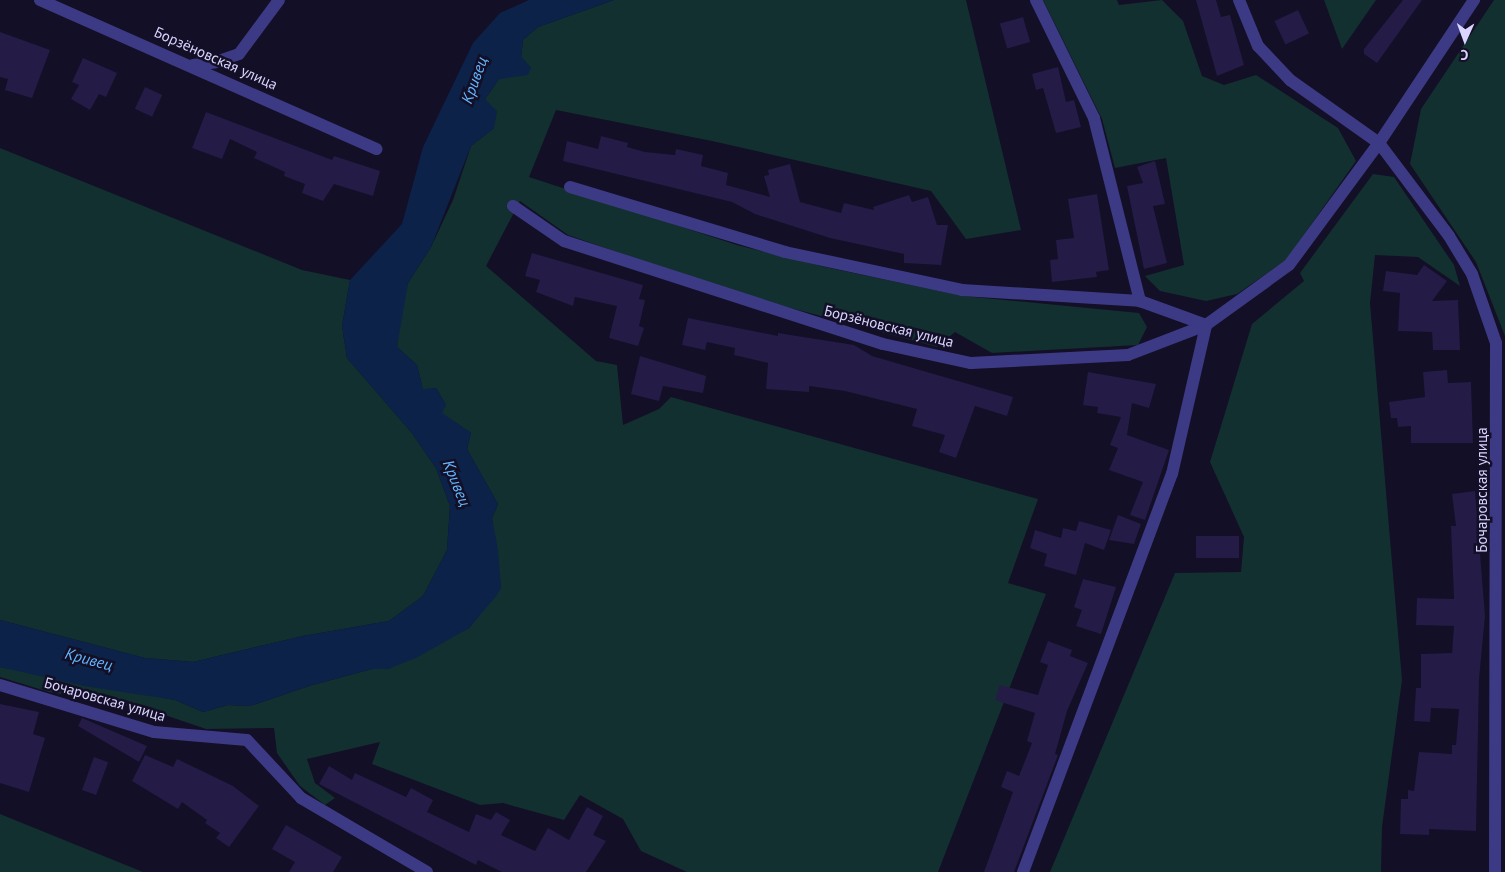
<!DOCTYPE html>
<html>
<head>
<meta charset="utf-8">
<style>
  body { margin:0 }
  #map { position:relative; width:1505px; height:872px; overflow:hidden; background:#130f26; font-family:"PT Sans",sans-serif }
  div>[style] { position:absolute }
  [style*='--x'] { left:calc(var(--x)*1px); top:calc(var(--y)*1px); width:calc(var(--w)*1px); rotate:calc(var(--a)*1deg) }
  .green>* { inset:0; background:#12302f }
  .water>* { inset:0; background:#0c2248 }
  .building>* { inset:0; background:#241b47; transform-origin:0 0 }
  .minor>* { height:12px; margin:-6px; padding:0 6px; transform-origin:6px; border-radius:6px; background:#3d3a85 }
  span { translate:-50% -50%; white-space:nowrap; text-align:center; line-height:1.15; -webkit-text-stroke:5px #130f26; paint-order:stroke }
  .street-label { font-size:15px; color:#d9d4ff }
  .water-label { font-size:16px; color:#62b6ff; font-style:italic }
  .north { position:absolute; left:1440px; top:15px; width:50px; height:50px; -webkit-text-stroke:4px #130f26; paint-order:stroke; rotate:182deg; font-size:14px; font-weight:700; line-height:20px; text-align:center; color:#d9d4ff }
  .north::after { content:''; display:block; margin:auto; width:18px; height:22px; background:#d9d4ff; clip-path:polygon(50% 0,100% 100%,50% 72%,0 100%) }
</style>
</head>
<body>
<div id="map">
  <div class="green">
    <i style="clip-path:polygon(614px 0,966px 0,1021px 230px,966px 239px,931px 191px,712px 141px,556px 110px,529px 177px,737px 245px,825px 267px,963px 296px,1139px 313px,1147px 327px,1138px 345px,992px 353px,955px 332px,937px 347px,735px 293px,568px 235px,520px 201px,486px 266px,596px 361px,617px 365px,623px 425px,659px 409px,671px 397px,1038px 499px,1008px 583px,1046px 594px,938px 872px,687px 872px,641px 851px,623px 819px,580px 795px,564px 820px,503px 803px,480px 805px,372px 764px,380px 742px,307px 759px,315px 783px,335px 798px,325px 805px,300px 786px,277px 753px,274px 728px,206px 729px,150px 710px,49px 692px,0 677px,0 667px,175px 700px,203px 712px,228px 705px,250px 706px,309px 686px,372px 669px,388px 669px,469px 628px,501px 588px,492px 518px,498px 504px,467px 449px,471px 433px,441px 413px,446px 405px,436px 388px,423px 390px,417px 365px,397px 347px,400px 309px,408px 283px,431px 247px,453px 200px,471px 146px,494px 128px,485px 99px,499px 79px,531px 68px,521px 57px,523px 40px,538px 27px)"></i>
    <i style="clip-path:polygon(1043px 0,1117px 0,1119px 5px,1162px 0,1183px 21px,1202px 76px,1224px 85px,1256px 75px,1338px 128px,1356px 161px,1286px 260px,1237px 294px,1206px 301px,1160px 291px,1145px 276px,1184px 265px,1166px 158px,1115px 168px,1102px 119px)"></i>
    <i style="clip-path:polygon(1324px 0,1376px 0,1342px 49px)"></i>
    <i style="clip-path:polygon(1494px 0,1505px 0,1505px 336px,1476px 262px,1410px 164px,1421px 109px)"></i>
    <i style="clip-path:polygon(0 148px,302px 270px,350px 280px,342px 326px,347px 358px,411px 432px,436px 468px,450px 506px,447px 550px,423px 596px,389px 621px,303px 636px,193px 662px,145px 658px,0 620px)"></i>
    <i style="clip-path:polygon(1373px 174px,1394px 177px,1454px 265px,1460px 286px,1418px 257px,1375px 255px,1370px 303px,1402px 680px,1382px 827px,1381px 872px,1050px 872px,1175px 573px,1241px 572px,1244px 537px,1210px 462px,1252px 324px,1304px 281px,1300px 273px)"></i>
    <i style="clip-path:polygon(0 814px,143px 872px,0 872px)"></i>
  </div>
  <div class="water">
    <i style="clip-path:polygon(529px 0,614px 0,538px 27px,523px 40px,521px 57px,531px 68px,528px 75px,499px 79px,485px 99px,497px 111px,494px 128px,471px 146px,431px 247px,408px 283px,397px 347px,417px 365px,423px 389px,436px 388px,446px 405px,442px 413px,471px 433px,467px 449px,498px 504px,492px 518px,498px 550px,501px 588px,497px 595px,469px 628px,418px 657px,388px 669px,372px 669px,309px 686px,250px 706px,228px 705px,203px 712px,175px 700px,84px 686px,0 667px,0 620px,145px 658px,193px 662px,303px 636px,389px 621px,423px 596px,447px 550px,450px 506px,436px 468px,411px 432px,347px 358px,342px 326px,350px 280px,402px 224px,423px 147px,473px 43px,500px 13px)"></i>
  </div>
  <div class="building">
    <i style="clip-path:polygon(1196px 0,1216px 0,1221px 17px,1230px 15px,1244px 65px,1217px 76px)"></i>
    <i style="clip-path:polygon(1403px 0,1422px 0,1377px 63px,1364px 54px,1364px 49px)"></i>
    <i style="left:1298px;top:10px;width:26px;height:26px;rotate:65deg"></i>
    <i style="left:1023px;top:17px;width:26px;height:24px;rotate:74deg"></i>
    <i style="clip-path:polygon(0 32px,50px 50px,32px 98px,5px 90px,8px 79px,0 77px)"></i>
    <i style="clip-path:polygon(83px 58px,117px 73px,106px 97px,99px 94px,90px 110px,71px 99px,79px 85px,72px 82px)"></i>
    <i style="clip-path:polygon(1058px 67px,1066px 102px,1074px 100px,1081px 127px,1056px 133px,1043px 88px,1036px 90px,1032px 74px)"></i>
    <i style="left:145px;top:87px;width:19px;height:24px;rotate:25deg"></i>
    <i style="clip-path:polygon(206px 112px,332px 160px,334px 156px,380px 171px,373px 196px,334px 184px,323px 201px,302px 193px,305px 184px,284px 176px,285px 172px,254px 158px,257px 152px,230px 139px,222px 159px,192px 148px)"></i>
    <i style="clip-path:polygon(601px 136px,628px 143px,627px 147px,645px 152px,675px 155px,676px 149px,703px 155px,701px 166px,728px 173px,726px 185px,770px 197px,764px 176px,769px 175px,768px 170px,790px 164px,800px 202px,841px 213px,844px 203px,874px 210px,873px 207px,909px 195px,912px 202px,928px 197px,937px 225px,948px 225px,941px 265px,904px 263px,904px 254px,830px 238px,755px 214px,732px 202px,563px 161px,567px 141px,598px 149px)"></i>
    <i style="clip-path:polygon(1155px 161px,1165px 204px,1153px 206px,1167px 263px,1144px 269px,1127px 186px,1143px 183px,1137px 167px)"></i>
    <i style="clip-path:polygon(1097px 194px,1109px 270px,1096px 272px,1097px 277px,1052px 282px,1050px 260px,1058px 259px,1056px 240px,1074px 238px,1068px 199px)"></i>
    <i style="clip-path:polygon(532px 253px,643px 285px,639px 299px,645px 300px,639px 326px,644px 328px,638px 346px,609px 338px,617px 306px,575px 297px,573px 306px,536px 292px,540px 280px,525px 276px)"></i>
    <i style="clip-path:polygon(1424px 265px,1447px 281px,1432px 301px,1458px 300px,1460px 350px,1433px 350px,1432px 332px,1398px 331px,1400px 293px,1383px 291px,1386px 271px,1417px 275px)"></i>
    <i style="clip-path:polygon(688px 318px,778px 336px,778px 333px,854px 345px,872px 356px,1013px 397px,1007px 416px,975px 406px,956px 458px,939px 452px,945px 435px,912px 426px,917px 409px,845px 391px,809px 386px,809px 392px,766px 389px,768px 363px,734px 355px,735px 348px,707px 342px,705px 350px,682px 345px)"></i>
    <i style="clip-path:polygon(640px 356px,706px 376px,703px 393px,663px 386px,659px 401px,631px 394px)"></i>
    <i style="clip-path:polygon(1447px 370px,1448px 383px,1471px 382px,1473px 443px,1411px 443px,1411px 426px,1398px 427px,1397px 418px,1391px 418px,1389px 402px,1425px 397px,1423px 372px)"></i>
    <i style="clip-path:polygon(1088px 372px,1156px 384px,1149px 408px,1132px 403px,1127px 435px,1169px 450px,1145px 520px,1130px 515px,1143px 482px,1109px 470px,1118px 448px,1110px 445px,1121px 417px,1097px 413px,1098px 407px,1083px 405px)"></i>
    <i style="clip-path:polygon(1475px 491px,1485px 616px,1479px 679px,1476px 831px,1429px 829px,1429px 835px,1400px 834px,1401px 799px,1408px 799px,1408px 790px,1414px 791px,1419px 752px,1452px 754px,1452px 745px,1456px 745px,1459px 709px,1431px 708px,1430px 722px,1414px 721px,1416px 688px,1421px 688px,1421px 654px,1452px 653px,1454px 626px,1416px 625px,1417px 598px,1454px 599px,1451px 526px,1456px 526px,1452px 494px)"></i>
    <i style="clip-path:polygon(1118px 515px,1141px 524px,1134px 544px,1109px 540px)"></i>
    <i style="clip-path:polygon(1079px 521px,1111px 530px,1104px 550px,1085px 543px,1076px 575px,1044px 566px,1047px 554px,1030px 548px,1035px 530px,1061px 538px,1063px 528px,1076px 531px)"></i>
    <i style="left:1196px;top:536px;width:43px;height:22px"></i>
    <i style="clip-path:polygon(1083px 579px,1116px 587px,1101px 634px,1076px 626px,1082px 610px,1074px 607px)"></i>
    <i style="clip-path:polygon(1048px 641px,1072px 650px,1070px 656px,1088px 663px,1067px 711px,1055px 754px,1058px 755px,1014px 872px,984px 872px,1013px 792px,1001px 787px,1007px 771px,1019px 776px,1032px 743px,1027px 741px,1035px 713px,995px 700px,1000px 685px,1038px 695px,1048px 665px,1040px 662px)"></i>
    <i style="clip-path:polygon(0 704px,39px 712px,33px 734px,45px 738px,29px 792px,0 783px)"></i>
    <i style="clip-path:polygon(82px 718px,147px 746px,139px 762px,78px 726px)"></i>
    <i style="clip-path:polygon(145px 755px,173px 767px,177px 759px,233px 786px,259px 806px,229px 847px,216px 838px,220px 833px,205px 823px,207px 820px,182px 802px,178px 809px,132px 781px)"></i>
    <i style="left:94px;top:757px;width:15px;height:35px;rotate:20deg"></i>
    <i style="clip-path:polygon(329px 766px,352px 780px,355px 773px,406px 797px,411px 788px,433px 800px,427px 812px,469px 832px,476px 814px,491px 820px,496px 812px,510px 820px,501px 835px,535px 851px,548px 828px,569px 840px,587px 807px,603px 816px,593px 835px,606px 841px,586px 872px,502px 872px,478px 860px,476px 865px,319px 784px)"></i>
    <i style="clip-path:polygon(286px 825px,342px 857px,333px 872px,289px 872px,295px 862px,272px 849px)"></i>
  </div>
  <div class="minor">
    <i style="--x:40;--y:0;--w:368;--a:23.9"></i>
    <i style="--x:1036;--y:0;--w:131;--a:63.8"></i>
    <i style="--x:1094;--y:118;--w:189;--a:75.9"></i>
    <i style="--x:1239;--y:0;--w:50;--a:67.6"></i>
    <i style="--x:1258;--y:46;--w:47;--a:46.7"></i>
    <i style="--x:1290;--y:80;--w:109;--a:35.3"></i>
    <i style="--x:1379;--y:143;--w:116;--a:53"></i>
    <i style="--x:1449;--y:236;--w:44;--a:58.8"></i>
    <i style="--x:1472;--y:274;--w:73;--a:70.8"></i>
    <i style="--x:1496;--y:343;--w:529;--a:90.11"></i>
    <i style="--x:193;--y:65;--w:23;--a:-7"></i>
    <i style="--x:216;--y:62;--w:24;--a:-19"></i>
    <i style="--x:239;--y:54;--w:67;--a:-53.5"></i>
    <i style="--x:570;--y:187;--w:225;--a:16.8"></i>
    <i style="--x:785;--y:252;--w:181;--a:12.1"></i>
    <i style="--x:962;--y:290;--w:178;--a:3.5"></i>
    <i style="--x:1140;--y:301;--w:70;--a:20"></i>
    <i style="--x:513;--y:206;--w:62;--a:34.5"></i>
    <i style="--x:564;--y:241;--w:335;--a:17.9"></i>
    <i style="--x:883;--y:344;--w:90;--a:12.2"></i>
    <i style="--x:971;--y:363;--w:157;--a:-2.9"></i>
    <i style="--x:1128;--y:355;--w:84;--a:-21"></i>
    <i style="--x:0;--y:685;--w:161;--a:17"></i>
    <i style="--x:154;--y:732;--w:93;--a:4.9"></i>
    <i style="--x:247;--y:740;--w:79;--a:47"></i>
    <i style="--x:301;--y:798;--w:146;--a:30.4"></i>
    <i style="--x:1023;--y:872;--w:425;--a:-69.5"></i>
    <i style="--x:1172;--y:474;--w:153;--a:-77.1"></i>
    <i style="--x:1206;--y:325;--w:102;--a:-35.9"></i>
    <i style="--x:1289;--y:265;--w:152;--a:-53.6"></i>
    <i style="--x:1379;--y:143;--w:172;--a:-56.4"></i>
  </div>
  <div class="street-label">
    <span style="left:216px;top:58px;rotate:24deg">Борзёновская улица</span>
    <span style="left:889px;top:326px;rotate:14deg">Борзёновская улица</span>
    <span style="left:1482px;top:490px;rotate:-90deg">Бочаровская улица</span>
    <span style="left:105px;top:699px;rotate:16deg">Бочаровская улица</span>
  </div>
  <div class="water-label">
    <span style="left:474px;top:80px;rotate:-70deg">Кривец</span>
    <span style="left:457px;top:483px;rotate:68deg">Кривец</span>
    <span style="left:89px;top:659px;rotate:15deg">Кривец</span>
  </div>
  <div class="north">С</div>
</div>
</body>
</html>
